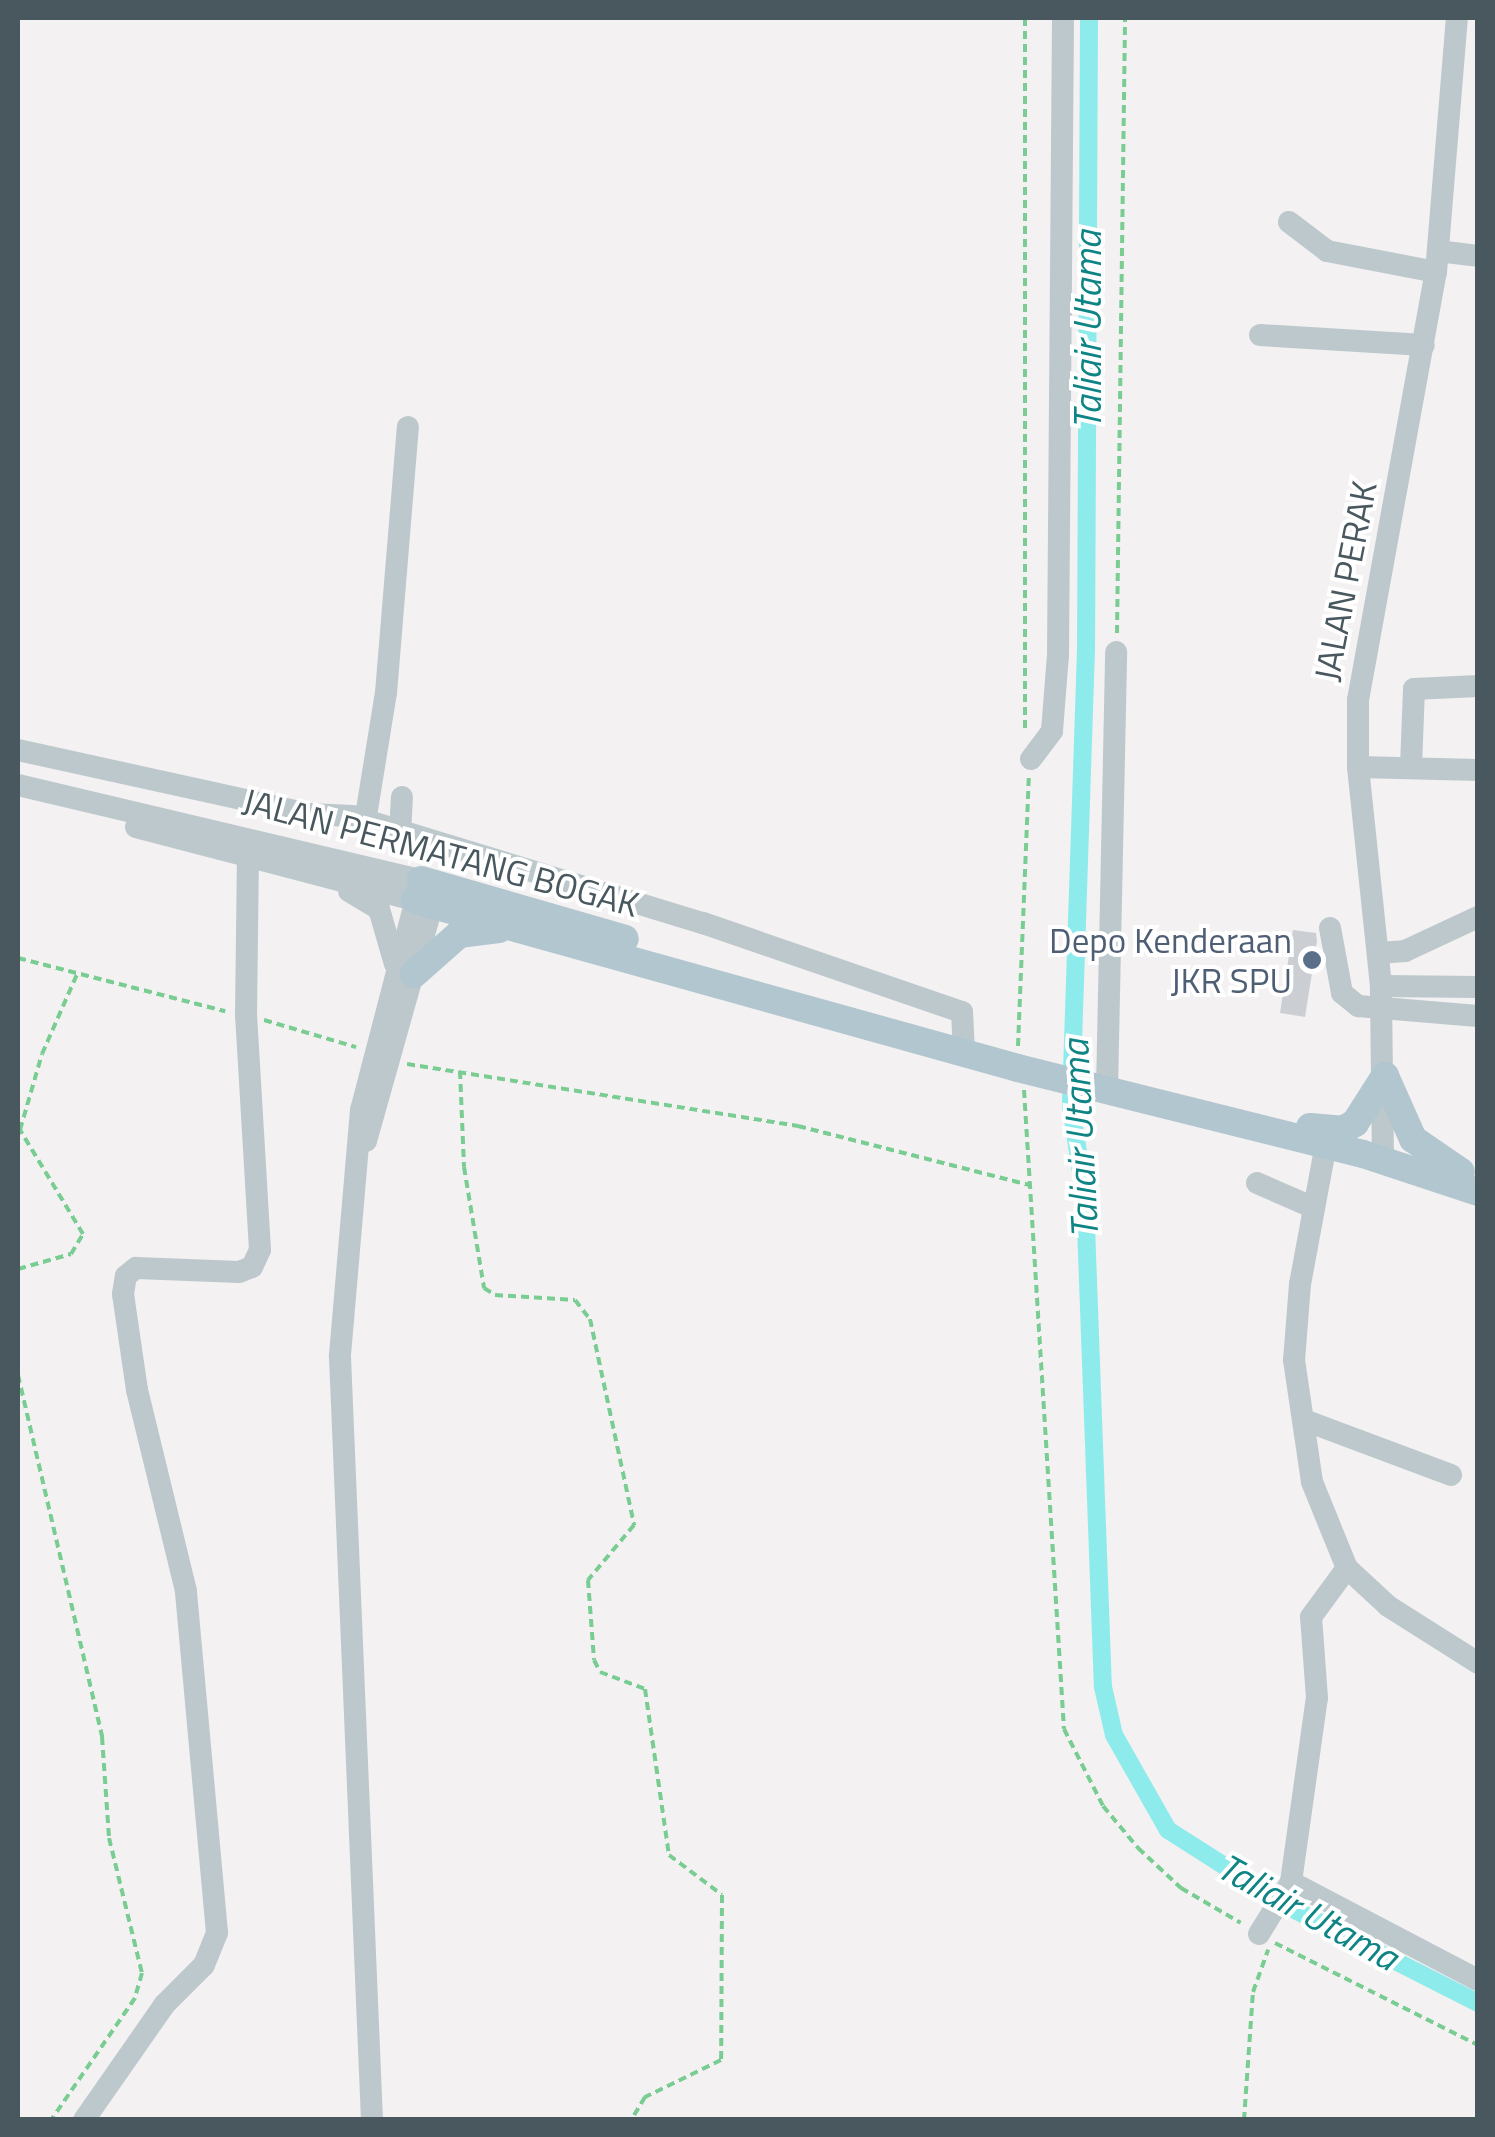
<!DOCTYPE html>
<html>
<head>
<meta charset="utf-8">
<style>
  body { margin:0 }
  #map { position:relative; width:1495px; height:2137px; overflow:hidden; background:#f3f1f1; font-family:"Titillium Web",sans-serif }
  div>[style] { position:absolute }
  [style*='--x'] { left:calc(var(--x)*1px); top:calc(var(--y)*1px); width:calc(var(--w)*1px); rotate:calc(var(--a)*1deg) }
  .canal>* { height:18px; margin:-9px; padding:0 9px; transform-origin:9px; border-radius:9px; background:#8eebeb }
  .building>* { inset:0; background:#cbcfd3 }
  .path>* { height:4px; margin-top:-2px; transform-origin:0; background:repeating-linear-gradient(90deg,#79cd92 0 8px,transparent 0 13px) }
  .minor>* { height:22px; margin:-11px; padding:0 11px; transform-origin:11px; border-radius:11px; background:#bdc8cd }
  .major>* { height:28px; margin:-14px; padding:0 14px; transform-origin:14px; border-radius:14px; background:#b1c6cf }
  .dots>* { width:28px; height:28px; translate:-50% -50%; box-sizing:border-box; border:5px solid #fff; border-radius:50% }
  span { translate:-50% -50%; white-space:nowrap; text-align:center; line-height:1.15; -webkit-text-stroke:8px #fff; paint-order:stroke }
  .street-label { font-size:35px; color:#49585e }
  .service-label { font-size:35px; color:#4e5e75 }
  .right { translate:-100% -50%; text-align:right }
  .water-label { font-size:38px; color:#0f8484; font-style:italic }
  .frame { position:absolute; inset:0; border:20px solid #49585e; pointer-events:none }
</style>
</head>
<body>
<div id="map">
  <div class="canal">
    <i style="--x:1089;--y:18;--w:632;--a:90.27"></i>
    <i style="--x:1086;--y:650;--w:456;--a:91.9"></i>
    <i style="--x:1071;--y:1106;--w:94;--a:81.4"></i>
    <i style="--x:1085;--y:1199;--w:488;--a:87.9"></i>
    <i style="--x:1103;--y:1687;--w:49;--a:77.1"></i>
    <i style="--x:1114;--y:1735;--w:109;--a:60.4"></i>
    <i style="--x:1168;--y:1830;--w:143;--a:32.5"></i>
    <i style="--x:1289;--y:1907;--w:212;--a:26.9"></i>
  </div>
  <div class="building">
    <i style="clip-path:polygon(1293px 930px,1316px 933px,1317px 941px,1305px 1017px,1280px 1013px)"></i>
  </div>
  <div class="path">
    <i style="--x:1025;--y:18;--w:714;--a:90"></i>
    <i style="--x:1117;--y:633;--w:615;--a:-89.25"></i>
    <i style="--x:18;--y:958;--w:214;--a:14.4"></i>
    <i style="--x:264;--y:1020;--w:96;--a:16.4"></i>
    <i style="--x:1018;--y:1046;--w:270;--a:-87.7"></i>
    <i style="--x:407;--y:1064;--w:396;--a:9"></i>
    <i style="--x:798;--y:1126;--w:239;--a:14.3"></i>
    <i style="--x:460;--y:1071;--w:96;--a:87.6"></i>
    <i style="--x:464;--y:1167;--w:123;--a:80.6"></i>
    <i style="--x:484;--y:1288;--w:13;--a:32"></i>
    <i style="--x:495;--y:1295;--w:80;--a:3.6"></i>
    <i style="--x:575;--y:1300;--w:24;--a:52"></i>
    <i style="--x:590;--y:1319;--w:211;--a:77.9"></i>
    <i style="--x:634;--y:1525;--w:72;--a:129.9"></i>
    <i style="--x:588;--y:1580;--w:80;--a:85.7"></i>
    <i style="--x:594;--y:1660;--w:13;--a:63"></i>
    <i style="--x:600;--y:1672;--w:48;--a:20.7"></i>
    <i style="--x:645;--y:1689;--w:168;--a:81.8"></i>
    <i style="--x:669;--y:1855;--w:66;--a:37"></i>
    <i style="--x:722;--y:1895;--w:165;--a:90.3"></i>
    <i style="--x:721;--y:2060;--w:85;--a:154"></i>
    <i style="--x:645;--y:2097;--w:27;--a:121"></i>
    <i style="--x:1024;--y:1090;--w:640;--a:86.42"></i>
    <i style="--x:1064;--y:1729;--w:86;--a:63.1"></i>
    <i style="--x:1103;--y:1806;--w:55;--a:50.2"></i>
    <i style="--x:1138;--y:1848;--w:59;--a:42.9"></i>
    <i style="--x:1181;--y:1888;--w:69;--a:30.3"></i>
    <i style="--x:18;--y:1269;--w:55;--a:-15.8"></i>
    <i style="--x:71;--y:1254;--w:23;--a:-59"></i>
    <i style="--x:83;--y:1234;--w:122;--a:-121.2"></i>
    <i style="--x:20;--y:1130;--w:79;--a:-73.9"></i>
    <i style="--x:42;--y:1054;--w:90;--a:-66.3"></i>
    <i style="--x:18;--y:1375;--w:372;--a:76.9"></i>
    <i style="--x:102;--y:1737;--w:101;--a:86"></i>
    <i style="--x:109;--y:1838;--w:139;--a:76.3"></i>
    <i style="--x:142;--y:1973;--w:26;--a:106"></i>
    <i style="--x:135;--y:1998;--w:148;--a:124.5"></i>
    <i style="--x:1275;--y:1943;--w:227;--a:26.7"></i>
    <i style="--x:1244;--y:2120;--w:128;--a:-86"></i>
    <i style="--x:1253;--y:1992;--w:45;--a:-70.3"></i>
  </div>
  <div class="minor">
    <i style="--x:1289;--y:222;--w:48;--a:37.3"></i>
    <i style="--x:1327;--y:251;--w:111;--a:10.9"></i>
    <i style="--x:1438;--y:251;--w:40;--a:7.1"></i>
    <i style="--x:1260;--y:335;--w:164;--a:3.5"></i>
    <i style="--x:18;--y:750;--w:299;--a:12.4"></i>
    <i style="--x:310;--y:814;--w:42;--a:2.7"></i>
    <i style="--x:352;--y:816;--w:367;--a:17"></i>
    <i style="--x:703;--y:923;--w:274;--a:19"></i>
    <i style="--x:962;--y:1012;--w:40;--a:87.1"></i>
    <i style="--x:1031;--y:759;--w:35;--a:-53"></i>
    <i style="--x:1052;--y:731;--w:76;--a:-85.5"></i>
    <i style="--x:1058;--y:655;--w:637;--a:-89.55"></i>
    <i style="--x:1358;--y:767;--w:120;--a:1.4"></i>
    <i style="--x:1411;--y:767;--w:78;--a:-87.8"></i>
    <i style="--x:1414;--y:689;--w:64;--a:-2.7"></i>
    <i style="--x:18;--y:785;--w:414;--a:13.3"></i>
    <i style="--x:421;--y:880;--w:238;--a:104.6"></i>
    <i style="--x:361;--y:1110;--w:248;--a:94.9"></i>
    <i style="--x:340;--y:1357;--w:764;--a:87.6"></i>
    <i style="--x:365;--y:822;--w:131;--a:-80.8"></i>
    <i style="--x:386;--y:693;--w:267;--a:-85.3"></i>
    <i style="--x:136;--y:827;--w:288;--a:14.7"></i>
    <i style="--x:400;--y:834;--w:37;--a:-87"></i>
    <i style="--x:349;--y:891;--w:35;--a:31"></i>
    <i style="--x:379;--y:909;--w:57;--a:73.8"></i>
    <i style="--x:1330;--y:928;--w:66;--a:79.5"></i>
    <i style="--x:1342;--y:993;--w:21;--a:39"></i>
    <i style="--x:1358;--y:1006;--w:120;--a:4.8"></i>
    <i style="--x:1378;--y:953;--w:27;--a:-4"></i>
    <i style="--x:1405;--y:951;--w:81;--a:-25"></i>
    <i style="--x:1381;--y:986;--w:97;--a:0.6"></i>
    <i style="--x:1107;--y:1090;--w:438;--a:-88.8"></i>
    <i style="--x:366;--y:1141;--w:263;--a:-74.3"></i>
    <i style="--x:1326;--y:1144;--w:142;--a:100.5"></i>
    <i style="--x:1300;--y:1284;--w:76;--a:94.5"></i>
    <i style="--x:1294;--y:1360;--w:123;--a:81.6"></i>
    <i style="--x:1312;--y:1482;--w:93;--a:67.9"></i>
    <i style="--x:1347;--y:1568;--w:56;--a:42.8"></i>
    <i style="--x:1388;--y:1606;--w:107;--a:32.3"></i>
    <i style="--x:1383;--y:1160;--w:174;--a:-90.7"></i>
    <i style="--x:1381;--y:986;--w:220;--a:-96"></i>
    <i style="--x:1358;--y:767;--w:67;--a:-90"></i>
    <i style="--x:1358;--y:700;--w:435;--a:-79.7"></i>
    <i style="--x:1436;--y:272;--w:255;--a:-85.3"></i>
    <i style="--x:1257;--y:1183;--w:60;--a:23.6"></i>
    <i style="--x:1304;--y:1420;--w:157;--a:20.5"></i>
    <i style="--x:1291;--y:1882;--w:211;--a:27.7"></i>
    <i style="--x:1259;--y:1934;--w:61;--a:-58.4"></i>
    <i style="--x:1291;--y:1882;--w:186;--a:-82"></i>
    <i style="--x:1317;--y:1698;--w:81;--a:-94.2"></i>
    <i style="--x:1311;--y:1617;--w:61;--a:-53.7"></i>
    <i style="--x:84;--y:2120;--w:141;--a:-55.1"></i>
    <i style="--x:165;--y:2004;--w:55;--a:-45"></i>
    <i style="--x:204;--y:1965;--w:35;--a:-68"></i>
    <i style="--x:217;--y:1933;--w:343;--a:-95.2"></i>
    <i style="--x:186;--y:1591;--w:207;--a:-103.7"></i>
    <i style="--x:137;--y:1390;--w:97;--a:-98.3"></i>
    <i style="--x:123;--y:1294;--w:18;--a:-81"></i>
    <i style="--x:126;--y:1276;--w:13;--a:-39"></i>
    <i style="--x:136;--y:1268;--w:103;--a:2.2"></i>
    <i style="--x:239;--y:1272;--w:14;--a:-21"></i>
    <i style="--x:252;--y:1267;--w:19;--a:-65"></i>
    <i style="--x:260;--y:1250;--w:234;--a:-93.4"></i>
    <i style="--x:246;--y:1016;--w:156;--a:-89.3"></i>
  </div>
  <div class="major">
    <i style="--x:421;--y:880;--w:212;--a:16.1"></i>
    <i style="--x:415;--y:900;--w:626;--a:15.57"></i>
    <i style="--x:1018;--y:1068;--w:356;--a:14"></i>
    <i style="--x:1363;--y:1154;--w:121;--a:18.3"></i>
    <i style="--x:414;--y:974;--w:60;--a:-41.6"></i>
    <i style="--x:459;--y:934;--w:40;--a:-7.1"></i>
    <i style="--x:1385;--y:1076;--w:69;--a:66"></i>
    <i style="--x:1413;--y:1139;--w:58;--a:34.5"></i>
    <i style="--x:1310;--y:1127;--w:32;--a:5"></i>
    <i style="--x:1342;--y:1130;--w:15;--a:-28"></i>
    <i style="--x:1355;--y:1123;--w:56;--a:-57.4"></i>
  </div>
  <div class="dots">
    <i style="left:1312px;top:960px;background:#5c6f8a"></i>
  </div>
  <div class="street-label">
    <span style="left:1345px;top:581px;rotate:-79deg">JALAN PERAK</span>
    <span style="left:441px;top:852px;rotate:15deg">JALAN PERMATANG BOGAK</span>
  </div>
  <div class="service-label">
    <span class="right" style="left:1292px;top:960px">Depo Kenderaan<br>JKR SPU</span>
  </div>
  <div class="water-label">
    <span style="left:1088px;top:330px;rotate:-90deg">Taliair Utama</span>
    <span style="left:1080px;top:1139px;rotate:-93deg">Taliair Utama</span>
    <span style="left:1308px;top:1912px;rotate:29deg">Taliair Utama</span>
  </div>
  <div class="frame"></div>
</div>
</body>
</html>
